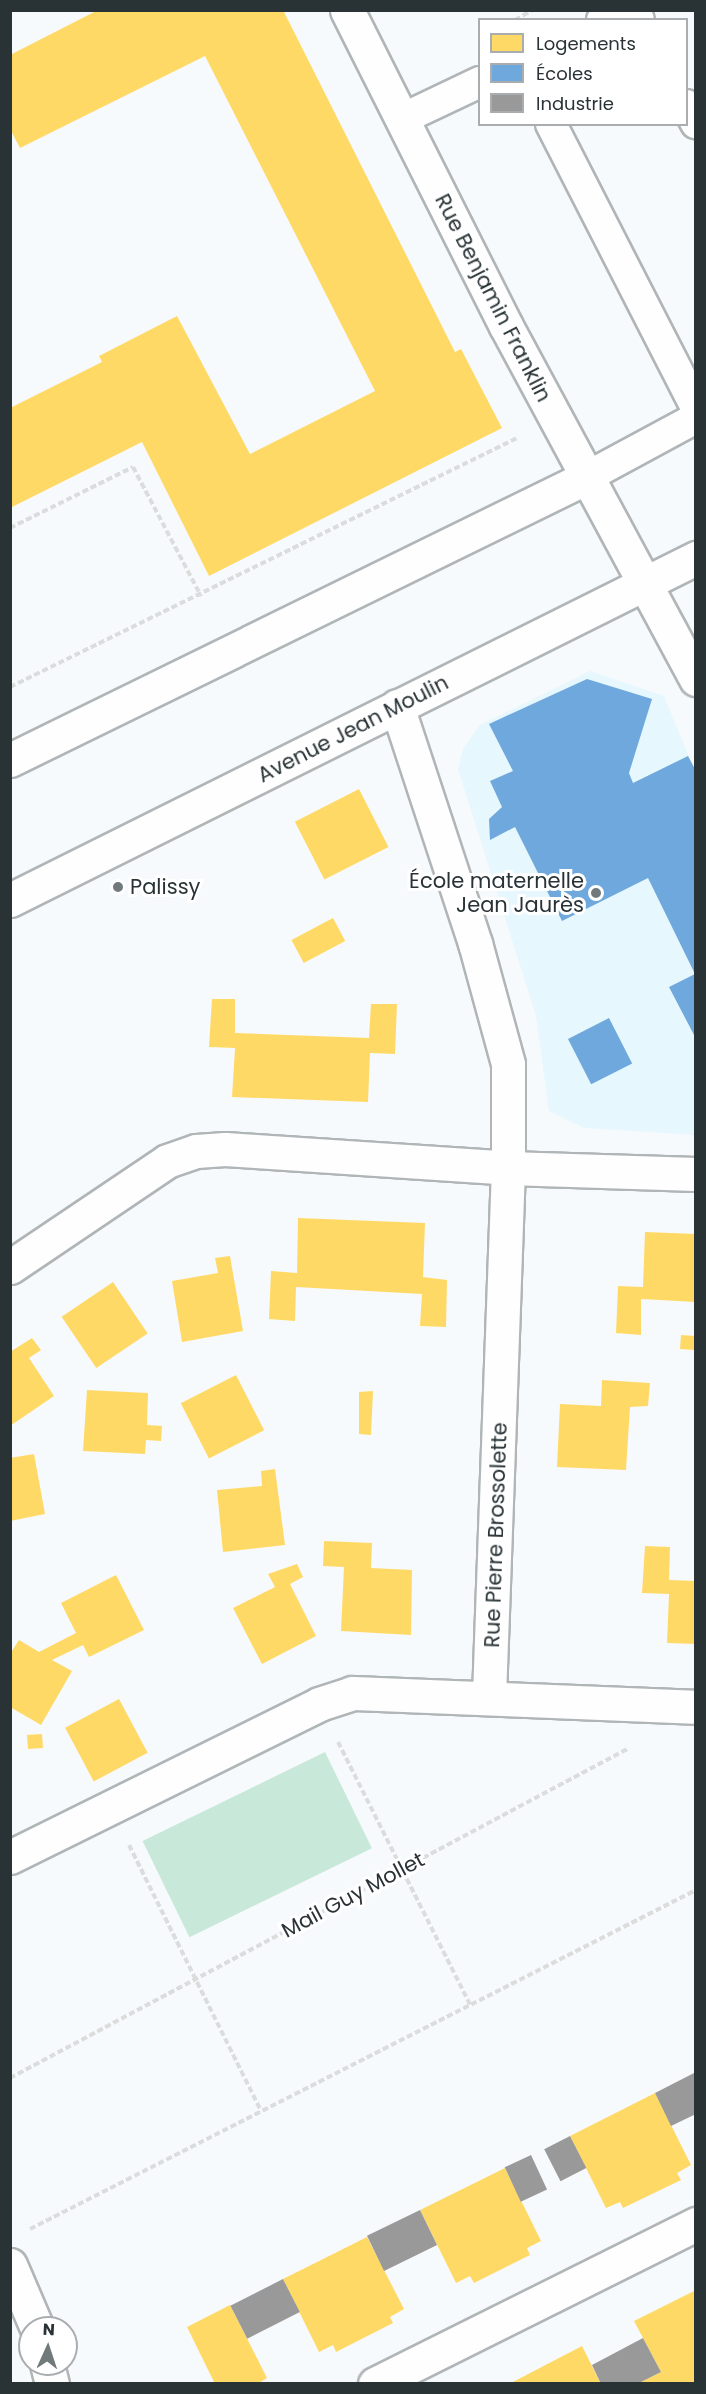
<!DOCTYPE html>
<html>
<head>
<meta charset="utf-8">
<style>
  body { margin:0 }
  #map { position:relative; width:706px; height:2394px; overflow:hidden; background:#f7fafc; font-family:Poppins,sans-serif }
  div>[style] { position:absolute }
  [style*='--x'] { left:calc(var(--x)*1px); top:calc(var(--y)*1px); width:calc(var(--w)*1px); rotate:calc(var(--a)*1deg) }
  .built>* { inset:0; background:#e6f7fd }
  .green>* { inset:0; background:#c8e8d9; transform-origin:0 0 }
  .homes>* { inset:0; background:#ffd966; transform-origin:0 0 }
  .schools>* { inset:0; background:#6fa8dc; transform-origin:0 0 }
  .industry>* { inset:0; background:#999; transform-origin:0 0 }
  .path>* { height:4px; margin-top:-2px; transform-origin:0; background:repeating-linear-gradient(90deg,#dbdddd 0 6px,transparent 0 9px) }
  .roads { filter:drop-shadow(2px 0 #b0b5b7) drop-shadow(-2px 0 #b0b5b7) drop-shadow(0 2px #b0b5b7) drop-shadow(0 -2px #b0b5b7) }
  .service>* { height:30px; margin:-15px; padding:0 15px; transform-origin:15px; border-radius:15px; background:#fefeff }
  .minor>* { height:33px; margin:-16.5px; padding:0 16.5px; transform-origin:16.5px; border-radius:16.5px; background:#fefeff }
  .tertiary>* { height:33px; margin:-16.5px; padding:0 16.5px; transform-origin:16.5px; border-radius:16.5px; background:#fefeff }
  .dots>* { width:16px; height:16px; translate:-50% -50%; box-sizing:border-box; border:3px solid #fff; border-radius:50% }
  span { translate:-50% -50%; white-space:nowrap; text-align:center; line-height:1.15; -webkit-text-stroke:6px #fff; paint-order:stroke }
  .street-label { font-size:21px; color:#293336 }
  .poi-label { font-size:21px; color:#293336 }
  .right { translate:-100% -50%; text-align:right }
  .left { translate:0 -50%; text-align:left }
  .frame { position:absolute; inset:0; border:12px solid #293336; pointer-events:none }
  .legend { position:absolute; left:478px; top:18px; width:210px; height:108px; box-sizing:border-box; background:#fff; border:2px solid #a9adaf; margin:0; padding:8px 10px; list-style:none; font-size:18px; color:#293336 }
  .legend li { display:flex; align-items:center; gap:12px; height:30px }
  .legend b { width:30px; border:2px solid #a9adaf }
  .north { position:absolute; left:18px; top:2316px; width:60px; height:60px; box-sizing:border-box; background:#fff; border:2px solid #a9adaf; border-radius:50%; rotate:3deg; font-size:16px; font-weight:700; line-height:24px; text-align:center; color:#293336 }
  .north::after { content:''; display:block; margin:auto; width:21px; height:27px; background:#71797b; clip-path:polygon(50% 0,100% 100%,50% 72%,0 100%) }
</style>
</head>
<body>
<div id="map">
  <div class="built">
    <i style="clip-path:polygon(590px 671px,664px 696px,695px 771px,695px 1135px,584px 1128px,549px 1111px,536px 1016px,458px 769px,463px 749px,480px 725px)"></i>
  </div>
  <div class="green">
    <i style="left:325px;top:1752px;width:107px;height:203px;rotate:64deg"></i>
  </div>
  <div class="homes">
    <i style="clip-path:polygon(98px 10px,283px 10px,455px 352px,461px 349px,502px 428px,209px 576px,142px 442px,10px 508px,10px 408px,102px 362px,99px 356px,177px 316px,250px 454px,375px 391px,205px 56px,20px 148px,10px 129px,10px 55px)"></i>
    <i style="left:359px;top:789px;width:65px;height:72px;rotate:63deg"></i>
    <i style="left:333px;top:918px;width:26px;height:47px;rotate:62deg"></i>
    <i style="clip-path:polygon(212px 999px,235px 999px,235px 1033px,369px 1038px,371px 1004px,397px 1004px,395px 1054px,370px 1053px,368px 1102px,232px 1097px,235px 1048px,209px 1047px)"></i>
    <i style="clip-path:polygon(298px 1218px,425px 1223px,423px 1277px,447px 1280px,446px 1327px,420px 1326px,422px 1294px,296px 1287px,295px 1321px,269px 1319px,271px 1271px,297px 1273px)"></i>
    <i style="clip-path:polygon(645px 1232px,696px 1234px,696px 1302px,641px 1299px,641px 1335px,616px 1333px,618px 1286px,643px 1287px)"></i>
    <i style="clip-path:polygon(230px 1256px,243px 1331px,182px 1342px,172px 1281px,218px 1273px,215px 1258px)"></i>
    <i style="left:113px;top:1282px;width:62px;height:62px;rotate:56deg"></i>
    <i style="left:681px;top:1335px;width:15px;height:14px;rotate:4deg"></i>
    <i style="clip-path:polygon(32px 1338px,41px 1350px,29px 1358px,54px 1396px,10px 1426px,10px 1352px)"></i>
    <i style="left:236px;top:1375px;width:62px;height:62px;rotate:63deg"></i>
    <i style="clip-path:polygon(602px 1380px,650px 1383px,648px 1406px,630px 1407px,626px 1470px,557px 1467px,560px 1404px,601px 1406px)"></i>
    <i style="clip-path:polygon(87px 1390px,148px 1393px,147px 1425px,162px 1426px,161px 1441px,146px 1440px,145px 1454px,83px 1451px)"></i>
    <i style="clip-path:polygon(373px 1391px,371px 1435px,359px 1434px,359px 1392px)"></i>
    <i style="clip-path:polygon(34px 1454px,45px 1514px,10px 1521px,10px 1458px)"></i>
    <i style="clip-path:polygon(275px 1469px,285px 1545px,223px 1552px,217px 1490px,262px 1486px,261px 1471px)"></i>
    <i style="clip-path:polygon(324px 1541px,372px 1543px,371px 1568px,412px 1570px,411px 1635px,341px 1631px,344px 1567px,323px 1566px)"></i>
    <i style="clip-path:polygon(645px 1546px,670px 1547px,669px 1580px,696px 1581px,696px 1644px,667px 1643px,669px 1594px,642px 1593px)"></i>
    <i style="clip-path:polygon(297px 1564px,303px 1577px,290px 1584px,316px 1636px,262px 1664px,233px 1608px,275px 1587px,268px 1574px)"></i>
    <i style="clip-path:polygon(116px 1575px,144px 1630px,89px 1657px,83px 1645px,52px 1660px,72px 1671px,41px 1725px,10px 1707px,10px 1654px,19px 1640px,39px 1652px,76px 1633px,61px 1603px)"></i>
    <i style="left:119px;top:1699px;width:61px;height:61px;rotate:62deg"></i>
    <i style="left:42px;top:1734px;width:14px;height:15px;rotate:86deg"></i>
    <i style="clip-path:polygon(655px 2093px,691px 2165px,677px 2173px,681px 2180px,623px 2208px,620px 2202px,606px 2208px,570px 2136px)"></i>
    <i style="clip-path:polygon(505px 2168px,541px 2241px,527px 2248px,530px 2255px,474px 2283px,470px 2276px,456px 2283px,420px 2210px)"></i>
    <i style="clip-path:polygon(367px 2237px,404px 2309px,390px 2317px,393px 2323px,336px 2352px,333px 2345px,319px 2352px,283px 2279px)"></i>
    <i style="clip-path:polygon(696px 2290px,696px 2384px,637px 2384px,661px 2372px,634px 2321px)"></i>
    <i style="clip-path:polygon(230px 2305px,267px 2378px,257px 2384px,215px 2384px,187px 2327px)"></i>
    <i style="clip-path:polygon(582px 2346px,601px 2384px,509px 2384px)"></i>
  </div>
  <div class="schools">
    <i style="clip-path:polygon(587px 679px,652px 699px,629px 773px,633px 783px,688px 756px,696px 771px,696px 1034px,694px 1035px,669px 987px,695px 974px,648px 878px,562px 921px,515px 827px,490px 840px,489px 819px,502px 807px,490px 781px,513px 771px,489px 724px)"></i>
    <i style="left:609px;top:1018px;width:51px;height:46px;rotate:63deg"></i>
  </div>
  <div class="industry">
    <i style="clip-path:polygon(696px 2072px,696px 2114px,671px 2126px,655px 2093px)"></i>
    <i style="left:570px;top:2136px;width:36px;height:29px;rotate:63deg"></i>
    <i style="left:531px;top:2155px;width:38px;height:29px;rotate:65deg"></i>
    <i style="left:420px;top:2210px;width:39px;height:59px;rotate:64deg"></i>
    <i style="left:283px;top:2279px;width:37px;height:59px;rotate:63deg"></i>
    <i style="clip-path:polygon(643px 2338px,661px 2372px,637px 2384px,601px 2384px,592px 2365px)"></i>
  </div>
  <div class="path">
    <i style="--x:515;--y:20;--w:20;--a:-30"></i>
    <i style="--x:10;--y:528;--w:137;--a:-26.4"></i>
    <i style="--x:133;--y:467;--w:146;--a:62.2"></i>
    <i style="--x:10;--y:687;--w:565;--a:-26.16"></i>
    <i style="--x:338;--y:1742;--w:294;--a:63.3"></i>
    <i style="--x:129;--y:1845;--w:297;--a:63.6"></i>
    <i style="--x:10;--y:2078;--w:701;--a:-28.06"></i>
    <i style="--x:30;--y:2229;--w:747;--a:-26.98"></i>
  </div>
  <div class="roads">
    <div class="service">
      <i style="--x:602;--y:20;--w:12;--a:-31"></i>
      <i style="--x:612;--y:14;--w:23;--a:2"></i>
      <i style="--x:635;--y:15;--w:6;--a:51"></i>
      <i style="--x:686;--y:105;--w:21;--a:61"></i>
      <i style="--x:402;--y:119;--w:86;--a:-25.4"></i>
      <i style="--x:551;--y:124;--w:318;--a:62.9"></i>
      <i style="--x:585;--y:478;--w:126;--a:-28.4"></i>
    </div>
    <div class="minor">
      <i style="--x:347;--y:10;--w:354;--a:63.3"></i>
      <i style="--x:506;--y:326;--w:401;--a:61.7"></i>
      <i style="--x:397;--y:706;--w:250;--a:71.8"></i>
      <i style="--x:475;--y:943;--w:125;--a:74.7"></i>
      <i style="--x:508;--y:1064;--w:104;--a:90"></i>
      <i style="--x:508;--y:1168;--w:528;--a:92.06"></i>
      <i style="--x:10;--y:760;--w:640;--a:-26.12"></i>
      <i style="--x:10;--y:1267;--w:189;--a:-34"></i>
      <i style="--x:167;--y:1161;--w:31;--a:-19"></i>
      <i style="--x:196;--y:1151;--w:29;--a:-4"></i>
      <i style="--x:225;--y:1149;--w:284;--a:3.8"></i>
      <i style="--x:508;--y:1168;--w:188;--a:1.8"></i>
      <i style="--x:10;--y:1857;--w:345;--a:-26.3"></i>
      <i style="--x:319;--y:1704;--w:35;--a:-18"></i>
      <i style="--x:352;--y:1693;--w:344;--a:2.3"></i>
      <i style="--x:10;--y:2265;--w:69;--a:66.8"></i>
      <i style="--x:47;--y:2364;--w:21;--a:76"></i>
      <i style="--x:375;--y:2384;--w:359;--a:-26.5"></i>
    </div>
    <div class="tertiary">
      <i style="--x:10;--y:900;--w:767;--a:-26.5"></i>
    </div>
  </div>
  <div class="dots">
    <i style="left:118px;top:887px;background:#71797b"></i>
    <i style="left:596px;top:893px;background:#71797b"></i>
  </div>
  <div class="street-label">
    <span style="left:493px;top:298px;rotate:63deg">Rue Benjamin Franklin</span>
    <span style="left:353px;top:729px;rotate:-27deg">Avenue Jean Moulin</span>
    <span style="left:496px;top:1535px;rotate:-88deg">Rue Pierre Brossolette</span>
    <span style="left:353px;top:1895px;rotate:-28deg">Mail Guy Mollet</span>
  </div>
  <div class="poi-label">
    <span class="right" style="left:584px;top:893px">École maternelle<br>Jean Jaurès</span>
    <span class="left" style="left:130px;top:887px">Palissy</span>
  </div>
  <div class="frame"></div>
  <ul class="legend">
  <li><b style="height:16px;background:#ffd966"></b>Logements</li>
  <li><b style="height:16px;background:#6fa8dc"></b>Écoles</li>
  <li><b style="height:16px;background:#999"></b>Industrie</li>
  </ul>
  <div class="north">N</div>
</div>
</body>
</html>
